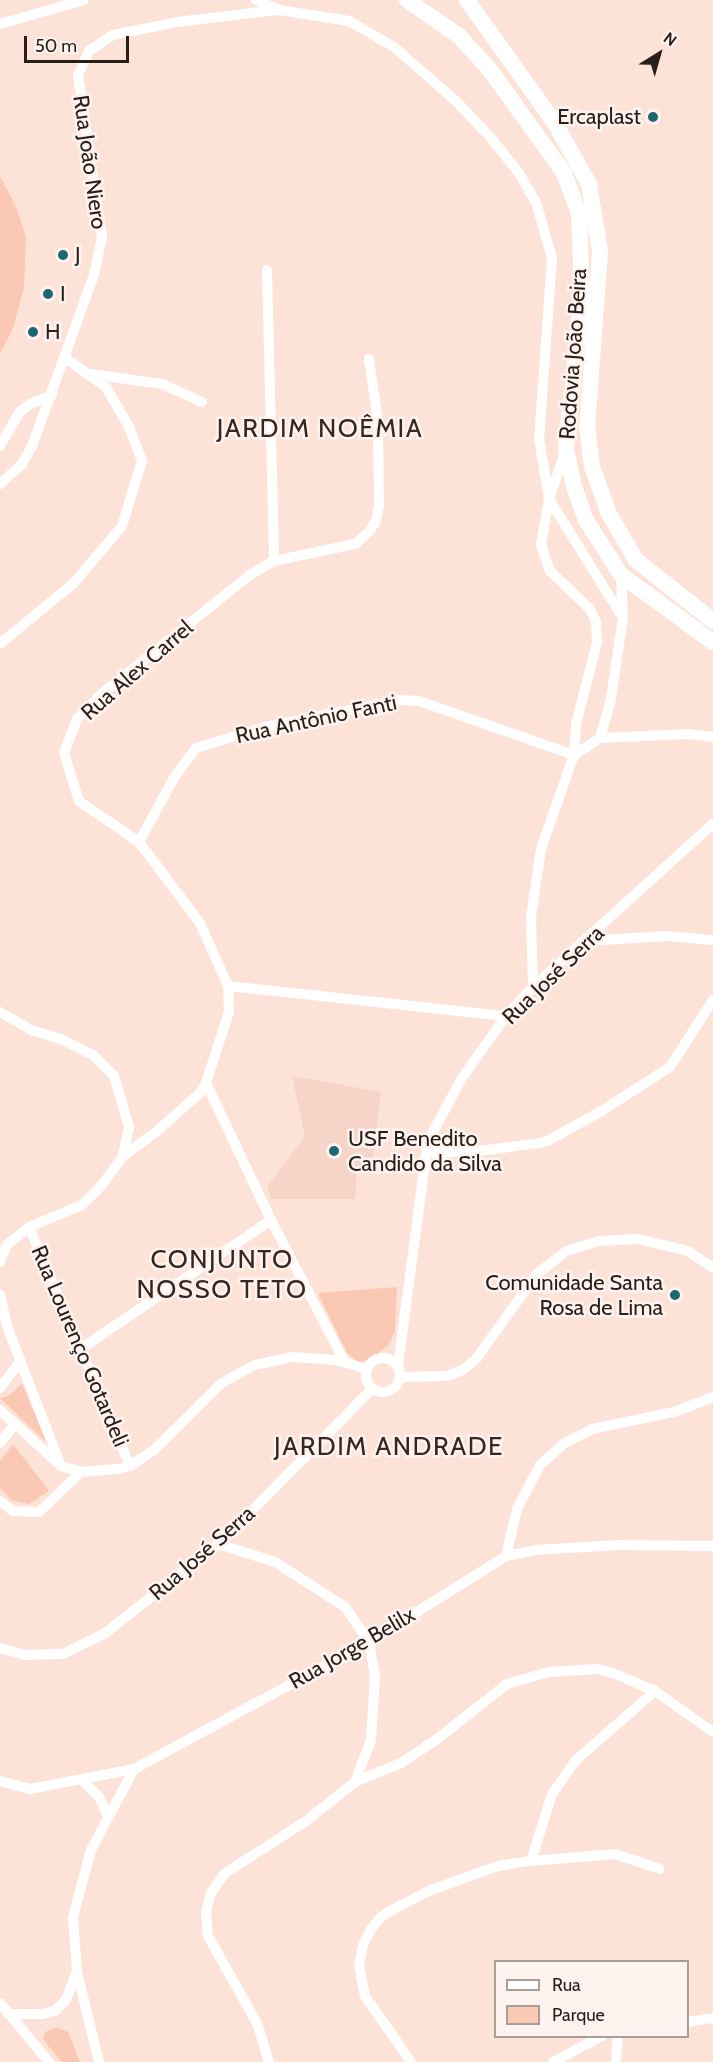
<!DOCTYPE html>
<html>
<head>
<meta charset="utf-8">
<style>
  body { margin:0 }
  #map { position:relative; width:713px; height:2062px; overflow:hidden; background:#fde2d8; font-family:Cabin,sans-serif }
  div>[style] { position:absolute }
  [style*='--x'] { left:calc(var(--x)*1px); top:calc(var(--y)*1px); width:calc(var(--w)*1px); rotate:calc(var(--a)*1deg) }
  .built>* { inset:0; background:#f6d4c7 }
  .green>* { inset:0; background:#fbc8b4 }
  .minor>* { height:10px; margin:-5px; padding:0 5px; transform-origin:5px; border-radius:5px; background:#fff }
  .minor>.ring { margin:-5px; padding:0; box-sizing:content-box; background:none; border:10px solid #fff; border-radius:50% }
  .primary>* { height:16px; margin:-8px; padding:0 8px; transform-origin:8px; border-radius:8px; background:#fff }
  .dots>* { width:16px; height:16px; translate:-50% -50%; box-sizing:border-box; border:3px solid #fef3ef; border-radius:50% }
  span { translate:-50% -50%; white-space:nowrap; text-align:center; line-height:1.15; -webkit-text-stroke:5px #fef3ef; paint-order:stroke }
  .poi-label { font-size:22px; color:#281e1a }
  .right { translate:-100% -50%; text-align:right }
  .left { translate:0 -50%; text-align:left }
  .street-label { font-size:22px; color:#281e1a }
  .quarter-label { font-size:26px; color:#39261e; letter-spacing:1.5px }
  .legend { position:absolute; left:494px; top:1960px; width:195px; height:78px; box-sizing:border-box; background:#fef3ef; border:2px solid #a89e9a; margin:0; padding:8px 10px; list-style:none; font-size:18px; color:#281e1a }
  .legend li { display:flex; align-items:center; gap:12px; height:30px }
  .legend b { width:30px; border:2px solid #a89e9a }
  .north { position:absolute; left:629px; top:24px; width:60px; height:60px; -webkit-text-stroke:4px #fef3ef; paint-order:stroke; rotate:37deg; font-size:16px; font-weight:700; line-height:24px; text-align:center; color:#281e1a }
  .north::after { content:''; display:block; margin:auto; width:21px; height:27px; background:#281e1a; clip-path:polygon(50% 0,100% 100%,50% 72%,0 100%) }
  .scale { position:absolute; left:24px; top:36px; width:105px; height:27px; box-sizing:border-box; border:3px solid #281e1a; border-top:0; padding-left:8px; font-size:18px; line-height:21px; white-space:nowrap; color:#281e1a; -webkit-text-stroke:4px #fef3ef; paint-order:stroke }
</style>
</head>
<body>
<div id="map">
  <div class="built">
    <i style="clip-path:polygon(292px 1076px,381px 1092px,371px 1171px,357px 1167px,355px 1199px,271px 1199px,267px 1187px,305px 1136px)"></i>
  </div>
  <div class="green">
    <i style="clip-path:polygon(0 176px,17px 209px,26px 237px,24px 288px,12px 331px,0 353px)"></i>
    <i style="clip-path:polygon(397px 1287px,395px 1331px,388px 1345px,370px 1360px,359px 1362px,347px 1353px,318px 1293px)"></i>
    <i style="clip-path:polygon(22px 1384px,47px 1443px,0 1398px,8px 1396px)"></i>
    <i style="clip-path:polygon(13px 1444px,49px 1491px,29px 1504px,11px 1500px,0 1487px,0 1461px)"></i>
    <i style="clip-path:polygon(56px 2027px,68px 2032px,80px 2062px,62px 2062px,48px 2046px,43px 2038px,45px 2032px)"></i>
  </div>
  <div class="minor">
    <i style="--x:256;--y:0;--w:25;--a:23"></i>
    <i style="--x:279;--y:10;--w:71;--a:8.9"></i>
    <i style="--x:349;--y:21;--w:52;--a:30"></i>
    <i style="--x:394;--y:47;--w:84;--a:41.1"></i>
    <i style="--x:457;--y:102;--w:50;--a:46.6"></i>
    <i style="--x:491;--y:138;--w:45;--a:51.3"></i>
    <i style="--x:519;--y:173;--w:34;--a:60"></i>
    <i style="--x:536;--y:202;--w:58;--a:74.1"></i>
    <i style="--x:552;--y:258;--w:181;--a:94.1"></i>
    <i style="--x:539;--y:439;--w:61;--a:80.5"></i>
    <i style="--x:549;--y:499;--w:140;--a:58.1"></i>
    <i style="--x:0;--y:24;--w:87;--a:-15.9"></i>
    <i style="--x:267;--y:270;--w:291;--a:88.6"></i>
    <i style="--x:90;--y:374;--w:73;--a:7.9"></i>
    <i style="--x:162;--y:384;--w:44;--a:24.2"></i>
    <i style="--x:0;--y:446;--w:39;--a:-60"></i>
    <i style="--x:20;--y:412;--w:13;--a:-39"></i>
    <i style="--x:30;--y:404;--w:24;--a:-22"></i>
    <i style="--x:0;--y:484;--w:30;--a:-42"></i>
    <i style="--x:22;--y:464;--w:21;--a:-61"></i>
    <i style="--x:32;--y:446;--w:182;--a:-70.1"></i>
    <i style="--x:94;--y:275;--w:40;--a:-78"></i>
    <i style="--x:102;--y:236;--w:163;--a:-98.5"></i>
    <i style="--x:78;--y:75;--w:26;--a:-65"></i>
    <i style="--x:89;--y:51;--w:29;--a:-34"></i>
    <i style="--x:113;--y:35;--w:65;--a:-11.5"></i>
    <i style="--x:177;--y:22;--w:101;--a:-6.8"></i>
    <i style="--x:0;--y:644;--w:96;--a:-39.5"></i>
    <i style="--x:74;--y:583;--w:75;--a:-49.9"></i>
    <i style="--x:122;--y:526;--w:68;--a:-72.9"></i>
    <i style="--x:142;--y:461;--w:34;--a:-111"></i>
    <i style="--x:130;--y:429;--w:48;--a:-119.7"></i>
    <i style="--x:106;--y:387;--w:50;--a:-144.7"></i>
    <i style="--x:600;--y:738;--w:88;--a:-2.6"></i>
    <i style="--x:688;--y:734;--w:25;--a:7"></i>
    <i style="--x:574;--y:755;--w:31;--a:-33"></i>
    <i style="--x:600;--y:738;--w:35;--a:-74"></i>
    <i style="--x:610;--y:704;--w:87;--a:-81.4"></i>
    <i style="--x:623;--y:618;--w:43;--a:-92.7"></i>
    <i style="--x:139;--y:842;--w:75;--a:-61.4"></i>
    <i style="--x:175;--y:776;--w:35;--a:-53"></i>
    <i style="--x:196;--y:748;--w:72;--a:-16.9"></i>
    <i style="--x:265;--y:727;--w:137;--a:-11.4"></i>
    <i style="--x:399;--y:700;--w:20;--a:3"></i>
    <i style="--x:419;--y:701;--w:164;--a:19.2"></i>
    <i style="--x:586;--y:941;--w:81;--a:-3.5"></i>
    <i style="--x:667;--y:936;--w:46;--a:5"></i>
    <i style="--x:228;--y:986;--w:280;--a:6.2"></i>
    <i style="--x:533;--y:987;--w:70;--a:-91.6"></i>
    <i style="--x:531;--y:917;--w:69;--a:-81.6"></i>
    <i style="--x:541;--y:849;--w:100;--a:-70.7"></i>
    <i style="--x:574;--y:755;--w:31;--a:-86"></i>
    <i style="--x:576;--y:724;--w:85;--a:-75.6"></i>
    <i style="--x:597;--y:642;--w:21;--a:-93"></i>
    <i style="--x:596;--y:621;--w:15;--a:-118"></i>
    <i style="--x:589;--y:608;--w:54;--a:-136.5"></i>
    <i style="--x:550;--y:571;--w:28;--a:-109"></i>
    <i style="--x:541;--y:545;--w:47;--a:-80.1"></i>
    <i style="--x:549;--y:499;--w:50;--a:-71.2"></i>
    <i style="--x:0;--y:1012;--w:36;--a:30"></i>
    <i style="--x:31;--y:1030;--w:31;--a:17"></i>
    <i style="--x:61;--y:1039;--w:36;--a:27"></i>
    <i style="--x:93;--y:1055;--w:30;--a:45"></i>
    <i style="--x:114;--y:1076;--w:53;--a:73.6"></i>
    <i style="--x:129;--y:1127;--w:30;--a:102"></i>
    <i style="--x:206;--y:1083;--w:152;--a:64.6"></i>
    <i style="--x:271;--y:1220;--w:161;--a:62.6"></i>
    <i style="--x:427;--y:1153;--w:52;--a:-2.2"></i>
    <i style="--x:479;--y:1151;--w:62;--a:-7.5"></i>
    <i style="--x:540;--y:1143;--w:9;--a:-18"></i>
    <i style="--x:549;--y:1140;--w:58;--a:-28.8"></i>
    <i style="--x:600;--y:1112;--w:83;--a:-32.7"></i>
    <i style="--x:670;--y:1067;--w:80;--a:-57.3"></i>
    <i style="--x:29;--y:1227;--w:259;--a:67.1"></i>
    <i style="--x:0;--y:1262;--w:18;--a:-68"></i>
    <i style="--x:7;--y:1245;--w:28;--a:-39"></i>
    <i style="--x:29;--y:1227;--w:57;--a:-22.5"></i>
    <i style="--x:82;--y:1205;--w:28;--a:-45"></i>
    <i style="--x:102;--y:1185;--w:36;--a:-54"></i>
    <i style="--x:123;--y:1156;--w:41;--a:-36"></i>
    <i style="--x:156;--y:1132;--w:59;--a:-41.6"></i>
    <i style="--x:200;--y:1093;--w:12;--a:-59"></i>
    <i style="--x:206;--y:1083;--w:75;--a:-72.1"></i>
    <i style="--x:229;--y:1012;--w:26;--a:-92"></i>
    <i style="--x:228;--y:986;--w:69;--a:-114"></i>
    <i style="--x:200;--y:923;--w:101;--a:-127"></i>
    <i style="--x:139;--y:842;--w:73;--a:-145.7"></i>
    <i style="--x:79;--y:801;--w:50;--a:-107.4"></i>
    <i style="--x:64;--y:753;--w:36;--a:-69"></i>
    <i style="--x:77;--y:719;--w:30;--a:-46"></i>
    <i style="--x:98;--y:697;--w:196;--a:-38.8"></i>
    <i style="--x:251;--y:574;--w:26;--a:-29"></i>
    <i style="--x:274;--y:561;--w:83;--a:-11.9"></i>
    <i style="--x:355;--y:544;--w:18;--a:-41"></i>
    <i style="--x:369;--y:532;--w:13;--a:-58"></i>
    <i style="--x:376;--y:521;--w:15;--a:-79"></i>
    <i style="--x:379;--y:506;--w:85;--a:-90.7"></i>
    <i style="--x:378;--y:421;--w:63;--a:-98.3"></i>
    <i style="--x:0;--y:1295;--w:35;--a:77"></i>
    <i style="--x:8;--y:1329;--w:145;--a:68.9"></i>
    <i style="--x:82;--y:1348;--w:228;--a:-34.1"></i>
    <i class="ring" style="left:366px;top:1358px;width:24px;height:24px"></i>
    <i style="--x:398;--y:1365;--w:226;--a:-82.4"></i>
    <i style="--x:428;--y:1141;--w:72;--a:-61.6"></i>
    <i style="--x:462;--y:1078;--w:76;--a:-54.6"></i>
    <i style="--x:506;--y:1016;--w:40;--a:-47"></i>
    <i style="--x:533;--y:987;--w:243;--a:-42.2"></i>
    <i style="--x:400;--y:1377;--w:47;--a:-1.2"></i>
    <i style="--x:447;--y:1376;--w:17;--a:-21"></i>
    <i style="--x:463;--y:1370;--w:17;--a:-40"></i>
    <i style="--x:476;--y:1359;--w:105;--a:-54.3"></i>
    <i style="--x:537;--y:1274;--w:37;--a:-38"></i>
    <i style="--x:566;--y:1251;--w:34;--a:-17"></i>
    <i style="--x:599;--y:1241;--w:39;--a:-3"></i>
    <i style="--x:638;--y:1239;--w:51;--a:13.5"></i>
    <i style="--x:688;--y:1251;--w:30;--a:34"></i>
    <i style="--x:0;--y:1388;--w:34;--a:-53"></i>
    <i style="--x:0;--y:1410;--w:83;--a:42.6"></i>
    <i style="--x:61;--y:1466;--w:21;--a:17"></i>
    <i style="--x:81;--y:1472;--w:37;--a:-5"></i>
    <i style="--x:118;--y:1469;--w:12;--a:-14"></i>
    <i style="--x:130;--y:1466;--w:29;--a:-34"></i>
    <i style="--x:154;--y:1450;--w:95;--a:-44.6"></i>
    <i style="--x:222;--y:1383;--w:38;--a:-29"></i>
    <i style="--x:255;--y:1365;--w:40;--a:-12"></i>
    <i style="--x:294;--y:1357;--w:42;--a:4.1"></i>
    <i style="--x:336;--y:1360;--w:31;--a:17"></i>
    <i style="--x:0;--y:1443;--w:24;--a:-52"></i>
    <i style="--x:0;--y:1501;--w:16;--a:38"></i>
    <i style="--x:13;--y:1511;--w:26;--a:2"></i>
    <i style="--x:39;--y:1512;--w:58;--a:-43.6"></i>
    <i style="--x:218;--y:1544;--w:60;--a:17.5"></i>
    <i style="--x:275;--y:1562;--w:83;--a:32.7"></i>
    <i style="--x:345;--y:1607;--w:42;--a:55.6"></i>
    <i style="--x:369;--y:1642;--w:36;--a:80"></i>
    <i style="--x:375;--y:1677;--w:63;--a:93.6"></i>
    <i style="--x:371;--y:1740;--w:45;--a:110.9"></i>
    <i style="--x:506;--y:1556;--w:48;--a:-76.8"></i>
    <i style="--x:517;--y:1509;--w:50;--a:-62.4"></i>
    <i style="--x:540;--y:1465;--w:31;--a:-42"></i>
    <i style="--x:563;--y:1444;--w:33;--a:-27"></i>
    <i style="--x:592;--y:1429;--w:84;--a:-11.7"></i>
    <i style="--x:674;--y:1412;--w:42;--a:-21"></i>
    <i style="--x:0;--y:1648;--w:27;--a:15"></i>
    <i style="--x:26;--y:1655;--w:37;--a:-2"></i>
    <i style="--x:63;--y:1654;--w:46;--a:-26"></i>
    <i style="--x:104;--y:1634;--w:150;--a:-38.2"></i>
    <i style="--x:222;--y:1541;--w:214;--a:-45.4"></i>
    <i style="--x:81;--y:1779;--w:25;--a:45"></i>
    <i style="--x:99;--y:1797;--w:21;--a:65"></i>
    <i style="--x:0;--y:1781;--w:31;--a:15"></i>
    <i style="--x:30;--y:1789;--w:106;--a:-10.9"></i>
    <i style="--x:134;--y:1769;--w:267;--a:-28.4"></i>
    <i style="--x:369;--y:1642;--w:162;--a:-32.1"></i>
    <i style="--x:506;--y:1556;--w:31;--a:-11"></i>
    <i style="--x:536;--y:1550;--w:82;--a:-3.5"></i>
    <i style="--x:618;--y:1545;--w:95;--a:0.6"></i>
    <i style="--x:531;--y:1861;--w:84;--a:-4.8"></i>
    <i style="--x:615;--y:1854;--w:47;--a:18.4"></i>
    <i style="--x:0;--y:2003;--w:77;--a:50.3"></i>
    <i style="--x:8;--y:2014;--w:35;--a:0"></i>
    <i style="--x:43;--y:2014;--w:14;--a:-17"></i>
    <i style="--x:56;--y:2010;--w:14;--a:-45"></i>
    <i style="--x:66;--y:2000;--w:30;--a:-69"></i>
    <i style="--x:688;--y:2022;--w:25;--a:-9"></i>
    <i style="--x:99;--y:2062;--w:93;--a:-103.7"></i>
    <i style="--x:77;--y:1972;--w:55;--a:-94.2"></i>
    <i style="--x:73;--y:1917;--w:69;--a:-75"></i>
    <i style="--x:91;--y:1850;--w:92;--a:-62"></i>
    <i style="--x:269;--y:2062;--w:39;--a:-107"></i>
    <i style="--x:258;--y:2025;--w:102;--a:-119.3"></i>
    <i style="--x:208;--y:1936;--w:23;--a:-95"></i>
    <i style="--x:206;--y:1913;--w:18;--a:-77"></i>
    <i style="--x:210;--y:1895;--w:25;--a:-56"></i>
    <i style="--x:224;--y:1874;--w:98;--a:-32.9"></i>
    <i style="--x:306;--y:1821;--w:63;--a:-38.5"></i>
    <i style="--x:355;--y:1782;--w:50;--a:-22.4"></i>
    <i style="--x:401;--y:1763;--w:42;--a:-33.3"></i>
    <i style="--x:436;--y:1740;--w:90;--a:-38.3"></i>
    <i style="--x:507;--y:1684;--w:44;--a:-15.9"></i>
    <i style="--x:549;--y:1672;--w:48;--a:-3.6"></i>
    <i style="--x:597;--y:1669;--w:16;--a:14"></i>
    <i style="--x:613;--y:1673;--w:46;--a:23.2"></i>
    <i style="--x:655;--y:1691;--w:71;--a:35.3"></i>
    <i style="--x:411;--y:2062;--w:80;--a:-124.9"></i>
    <i style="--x:365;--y:1996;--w:31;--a:-101"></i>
    <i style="--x:359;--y:1966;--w:21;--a:-79"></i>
    <i style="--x:363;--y:1945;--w:18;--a:-63"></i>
    <i style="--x:371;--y:1929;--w:13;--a:-51"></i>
    <i style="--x:379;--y:1919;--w:11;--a:-38"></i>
    <i style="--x:388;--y:1912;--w:48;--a:-27.1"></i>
    <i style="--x:431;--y:1890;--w:71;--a:-19.7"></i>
    <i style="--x:498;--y:1866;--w:33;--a:-9"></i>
    <i style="--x:531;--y:1861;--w:70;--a:-72.6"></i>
    <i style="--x:552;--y:1794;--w:42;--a:-54.8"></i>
    <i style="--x:576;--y:1760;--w:105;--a:-41.1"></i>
    <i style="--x:553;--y:2062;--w:55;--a:-28"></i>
    <i style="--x:616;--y:2062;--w:26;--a:-86"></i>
  </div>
  <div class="primary">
    <i style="--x:407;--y:0;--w:63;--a:34.7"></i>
    <i style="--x:459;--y:36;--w:46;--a:47.6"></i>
    <i style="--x:490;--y:70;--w:127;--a:54.3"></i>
    <i style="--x:564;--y:173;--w:44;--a:69.9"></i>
    <i style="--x:579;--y:214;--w:79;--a:87.8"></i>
    <i style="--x:582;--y:293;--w:157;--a:95.9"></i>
    <i style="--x:566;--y:449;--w:38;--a:78"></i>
    <i style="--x:574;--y:486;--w:36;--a:71"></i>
    <i style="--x:586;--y:520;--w:65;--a:57.5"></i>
    <i style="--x:621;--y:575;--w:114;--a:36.1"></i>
    <i style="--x:467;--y:0;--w:153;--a:54.5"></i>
    <i style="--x:556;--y:125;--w:68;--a:60.8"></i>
    <i style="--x:589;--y:184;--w:68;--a:80.7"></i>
    <i style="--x:600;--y:251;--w:175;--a:94.2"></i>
    <i style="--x:587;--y:426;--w:41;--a:83"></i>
    <i style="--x:592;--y:467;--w:50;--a:70.1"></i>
    <i style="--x:609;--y:514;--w:53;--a:59.6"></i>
    <i style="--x:636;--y:560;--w:98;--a:38.4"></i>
  </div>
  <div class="dots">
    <i style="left:653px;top:117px;background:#1c6772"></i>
    <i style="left:63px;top:255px;background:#1c6772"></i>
    <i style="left:48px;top:294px;background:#1c6772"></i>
    <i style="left:33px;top:332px;background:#1c6772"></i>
    <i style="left:334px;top:1151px;background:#1c6772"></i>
    <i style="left:675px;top:1295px;background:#1c6772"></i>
  </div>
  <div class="poi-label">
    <span class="right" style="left:641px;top:117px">Ercaplast</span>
    <span class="left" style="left:75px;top:255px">J</span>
    <span class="left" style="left:60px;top:294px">I</span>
    <span class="left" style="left:45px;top:332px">H</span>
    <span class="left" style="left:348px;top:1151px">USF Benedito<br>Candido da Silva</span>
    <span class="right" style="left:663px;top:1295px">Comunidade Santa<br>Rosa de Lima</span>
  </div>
  <div class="street-label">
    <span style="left:90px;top:162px;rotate:82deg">Rua João Niero</span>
    <span style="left:573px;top:354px;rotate:-86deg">Rodovia João Beira</span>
    <span style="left:137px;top:670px;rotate:-41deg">Rua Alex Carrel</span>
    <span style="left:316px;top:719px;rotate:-12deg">Rua Antônio Fanti</span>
    <span style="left:553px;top:975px;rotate:-44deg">Rua José Serra</span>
    <span style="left:80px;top:1346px;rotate:67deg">Rua Lourenço Gotardeli</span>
    <span style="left:202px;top:1553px;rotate:-41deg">Rua José Serra</span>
    <span style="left:352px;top:1648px;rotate:-30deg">Rua Jorge Belilx</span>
  </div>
  <div class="quarter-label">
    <span style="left:320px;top:429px">JARDIM NOÊMIA</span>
    <span style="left:222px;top:1275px">CONJUNTO<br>NOSSO TETO</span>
    <span style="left:389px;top:1447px">JARDIM ANDRADE</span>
  </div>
  <ul class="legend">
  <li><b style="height:8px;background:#fff"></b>Rua</li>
  <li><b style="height:16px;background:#fbc8b4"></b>Parque</li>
  </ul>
  <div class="north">N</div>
  <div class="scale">50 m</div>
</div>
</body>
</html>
